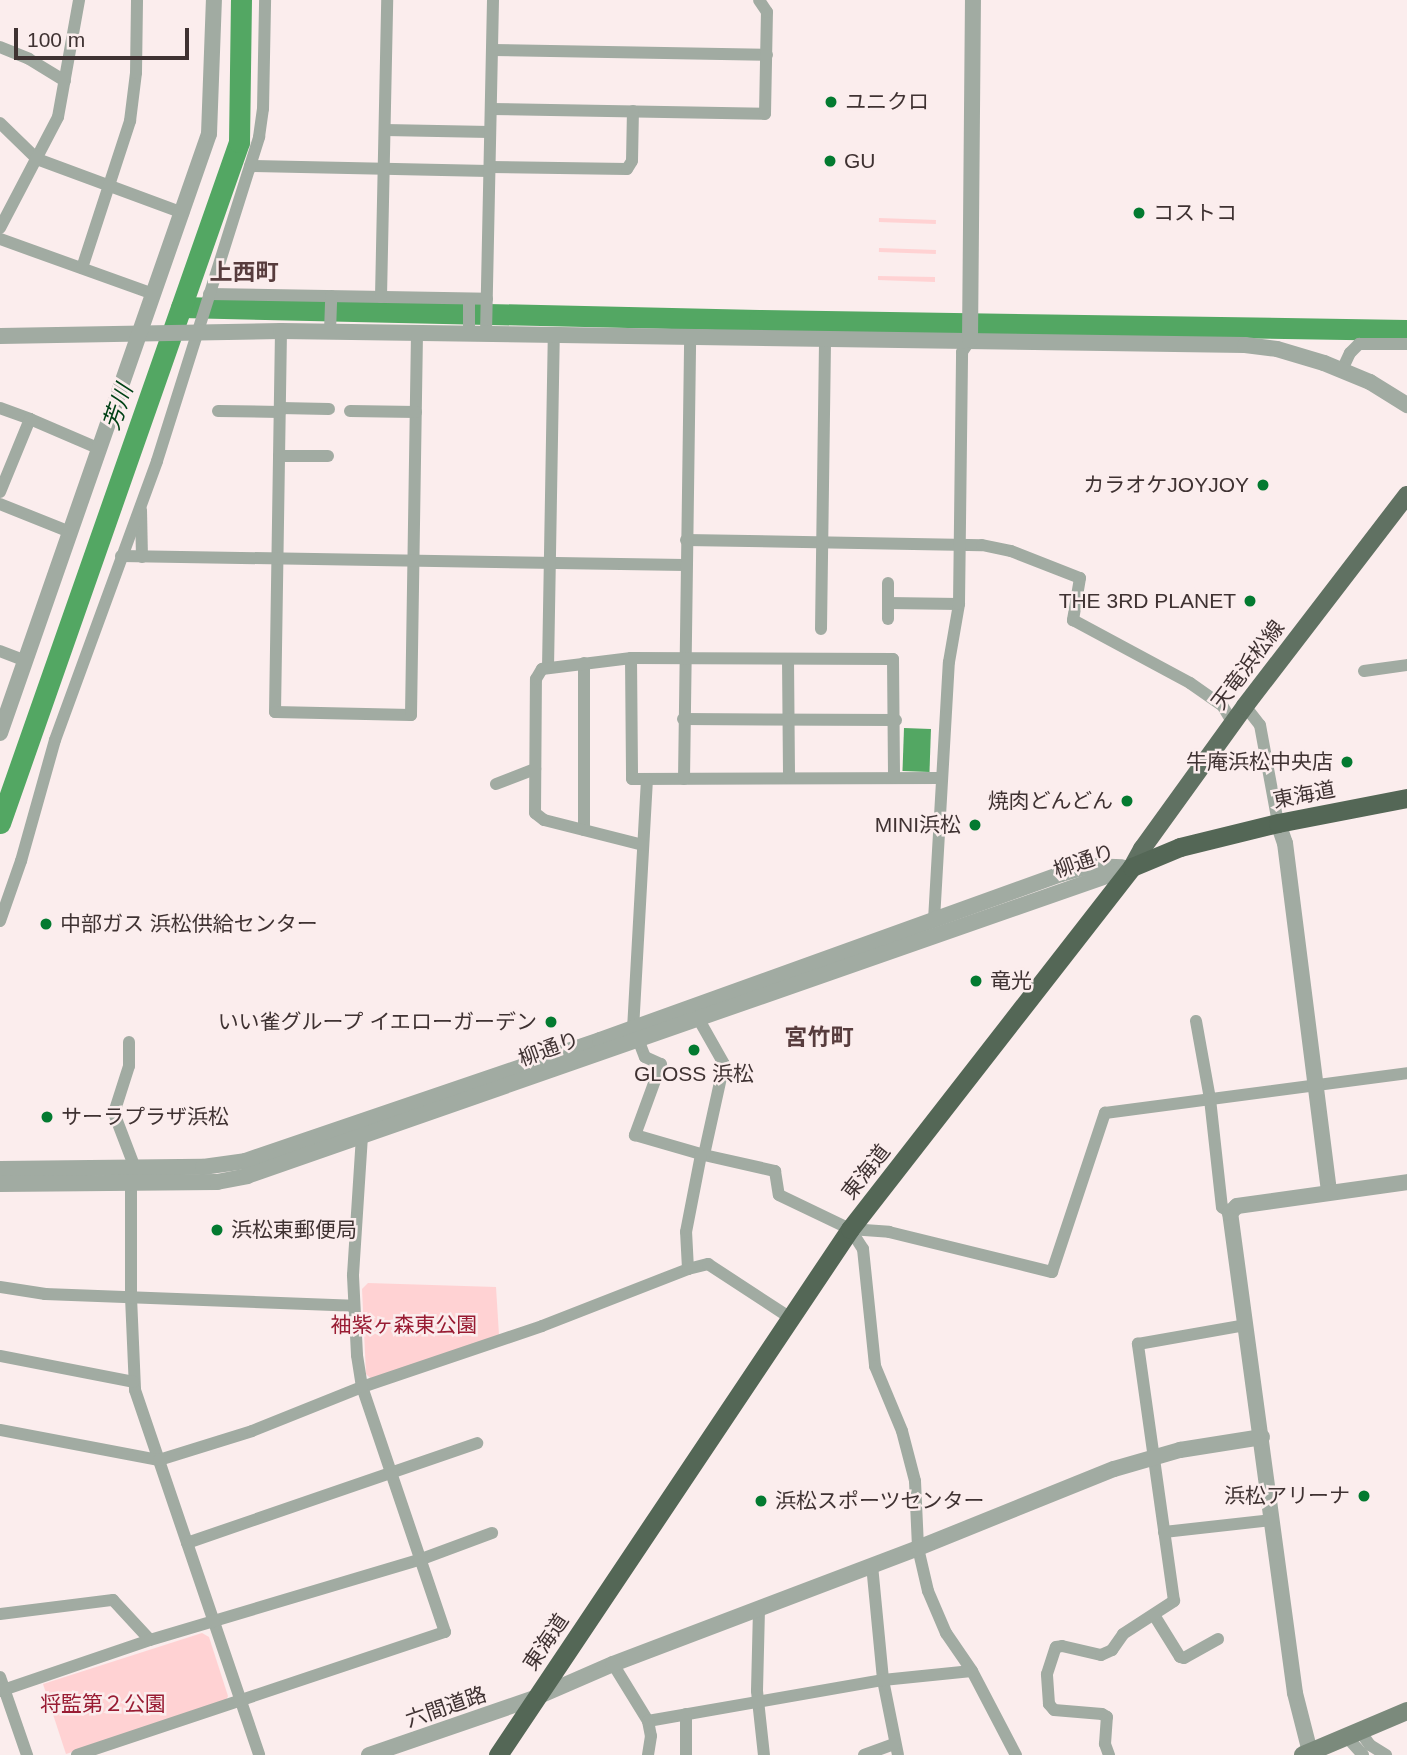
<!DOCTYPE html>
<html>
<head>
<meta charset="utf-8">
<style>
  body { margin:0 }
  #map { position:relative; width:1407px; height:1755px; overflow:hidden; background:#fbeded; font-family:Arial,"Noto Sans JP",sans-serif }
  div>[style] { position:absolute }
  [style*='--x'] { left:calc(var(--x)*1px); top:calc(var(--y)*1px); width:calc(var(--w)*1px); rotate:calc(var(--a)*1deg) }
  .green>* { inset:0; background:#ffd2d3; transform-origin:0 0 }
  .water>* { inset:0; background:#53a763; transform-origin:0 0 }
  .river>* { height:21px; margin:-10.5px; padding:0 10.5px; transform-origin:10.5px; border-radius:10.5px; background:#53a763 }
  .minor>* { height:12px; margin:-6px; padding:0 6px; transform-origin:6px; border-radius:6px; background:#a1aba2 }
  .tertiary>* { height:16px; margin:-8px; padding:0 8px; transform-origin:8px; border-radius:8px; background:#a1aba2 }
  .secondary>* { height:18px; margin:-9px; padding:0 9px; transform-origin:9px; border-radius:9px; background:#7b8a7c }
  .primary>* { height:18px; margin:-9px; padding:0 9px; transform-origin:9px; border-radius:9px; background:#607162 }
  .trunk>* { height:19px; margin:-9.5px; padding:0 9.5px; transform-origin:9.5px; border-radius:9.5px; background:#546756 }
  .dots>* { width:19px; height:19px; translate:-50% -50%; box-sizing:border-box; border:4px solid #fbeded; border-radius:50% }
  span { translate:-50% -50%; white-space:nowrap; text-align:center; line-height:1.15; -webkit-text-stroke:5px #fbeded; paint-order:stroke }
  .poi-label { font-size:21px; color:#3f3232 }
  .left { translate:0 -50%; text-align:left }
  .right { translate:-100% -50%; text-align:right }
  .street-label { font-size:21px; color:#3f3232 }
  .park-label { font-size:21px; color:#991c33 }
  .neighbourhood-label { font-size:23px; color:#573c3d; font-weight:700 }
  .water-label { font-size:23px; color:#004216; font-style:italic }
  .scale { position:absolute; left:14px; top:28px; width:175px; height:32px; box-sizing:border-box; border:4px solid #3f3232; border-top:0; padding-left:9px; font-size:21px; line-height:24px; white-space:nowrap; color:#3f3232; -webkit-text-stroke:5px #fbeded; paint-order:stroke }
</style>
</head>
<body>
<div id="map">
  <div class="green">
    <i style="left:879px;top:218px;width:57px;height:4px;rotate:2deg"></i>
    <i style="left:879px;top:248px;width:57px;height:4px;rotate:2deg"></i>
    <i style="clip-path:polygon(878px 276px,935px 277px,935px 282px,878px 280px)"></i>
    <i style="clip-path:polygon(368px 1283px,496px 1287px,499px 1335px,371px 1379px,366px 1374px,362px 1289px)"></i>
    <i style="clip-path:polygon(202px 1633px,209px 1637px,228px 1696px,225px 1703px,66px 1754px,43px 1684px)"></i>
  </div>
  <div class="water">
    <i style="left:904px;top:728px;width:27px;height:43px;rotate:2deg"></i>
  </div>
  <div class="river">
    <i style="--x:181;--y:307;--w:578;--a:1.29"></i>
    <i style="--x:759;--y:320;--w:648;--a:0.88"></i>
    <i style="--x:0;--y:823;--w:722;--a:-70.66"></i>
    <i style="--x:239;--y:142;--w:142;--a:-89.2"></i>
  </div>
  <div class="minor">
    <i style="--x:0;--y:47;--w:31;--a:22"></i>
    <i style="--x:29;--y:59;--w:42;--a:31.4"></i>
    <i style="--x:492;--y:50;--w:275;--a:1"></i>
    <i style="--x:491;--y:109;--w:274;--a:1"></i>
    <i style="--x:765;--y:114;--w:102;--a:-88.9"></i>
    <i style="--x:767;--y:12;--w:14;--a:-124"></i>
    <i style="--x:0;--y:123;--w:52;--a:44.2"></i>
    <i style="--x:37;--y:159;--w:156;--a:20.3"></i>
    <i style="--x:385;--y:130;--w:105;--a:1.1"></i>
    <i style="--x:250;--y:166;--w:239;--a:1.2"></i>
    <i style="--x:490;--y:167;--w:137;--a:0.8"></i>
    <i style="--x:627;--y:169;--w:9;--a:-58"></i>
    <i style="--x:632;--y:161;--w:50;--a:-88.9"></i>
    <i style="--x:0;--y:228;--w:125;--a:-62.4"></i>
    <i style="--x:58;--y:117;--w:119;--a:-79.8"></i>
    <i style="--x:0;--y:239;--w:164;--a:19.7"></i>
    <i style="--x:82;--y:268;--w:155;--a:-71.9"></i>
    <i style="--x:130;--y:121;--w:48;--a:-82.9"></i>
    <i style="--x:136;--y:73;--w:73;--a:-89.2"></i>
    <i style="--x:209;--y:294;--w:278;--a:1"></i>
    <i style="--x:381;--y:297;--w:297;--a:-88.8"></i>
    <i style="--x:281;--y:331;--w:381;--a:90.9"></i>
    <i style="--x:275;--y:712;--w:136;--a:1.3"></i>
    <i style="--x:411;--y:715;--w:382;--a:-89.1"></i>
    <i style="--x:330;--y:332;--w:36;--a:-88"></i>
    <i style="--x:469;--y:334;--w:35;--a:-90"></i>
    <i style="--x:486;--y:334;--w:334;--a:-88.8"></i>
    <i style="--x:1342;--y:370;--w:19;--a:-65"></i>
    <i style="--x:1350;--y:353;--w:13;--a:-45"></i>
    <i style="--x:1359;--y:344;--w:48;--a:0"></i>
    <i style="--x:0;--y:408;--w:32;--a:20"></i>
    <i style="--x:280;--y:408;--w:49;--a:1.2"></i>
    <i style="--x:218;--y:411;--w:62;--a:0.9"></i>
    <i style="--x:350;--y:411;--w:66;--a:0.9"></i>
    <i style="--x:279;--y:456;--w:49;--a:0"></i>
    <i style="--x:0;--y:492;--w:79;--a:-67.7"></i>
    <i style="--x:30;--y:419;--w:76;--a:23.2"></i>
    <i style="--x:0;--y:504;--w:75;--a:21.8"></i>
    <i style="--x:141;--y:510;--w:47;--a:88.8"></i>
    <i style="--x:686;--y:540;--w:296;--a:1"></i>
    <i style="--x:982;--y:545;--w:30;--a:12"></i>
    <i style="--x:1011;--y:551;--w:74;--a:21.4"></i>
    <i style="--x:1080;--y:578;--w:43;--a:99.5"></i>
    <i style="--x:1073;--y:620;--w:133;--a:28.3"></i>
    <i style="--x:1190;--y:683;--w:39;--a:35"></i>
    <i style="--x:1222;--y:705;--w:21;--a:59"></i>
    <i style="--x:121;--y:556;--w:564;--a:0.91"></i>
    <i style="--x:888;--y:603;--w:71;--a:0.8"></i>
    <i style="--x:888;--y:619;--w:36;--a:-90"></i>
    <i style="--x:821;--y:629;--w:291;--a:-89.2"></i>
    <i style="--x:0;--y:651;--w:26;--a:21"></i>
    <i style="--x:631;--y:658;--w:121;--a:89.5"></i>
    <i style="--x:632;--y:779;--w:310;--a:-0.2"></i>
    <i style="--x:788;--y:659;--w:119;--a:89.5"></i>
    <i style="--x:584;--y:663;--w:167;--a:90"></i>
    <i style="--x:548;--y:668;--w:333;--a:-89"></i>
    <i style="--x:1364;--y:671;--w:43;--a:-7.9"></i>
    <i style="--x:1245;--y:706;--w:24;--a:52"></i>
    <i style="--x:1260;--y:725;--w:100;--a:79.6"></i>
    <i style="--x:683;--y:719;--w:213;--a:0.3"></i>
    <i style="--x:647;--y:779;--w:247;--a:93.2"></i>
    <i style="--x:633;--y:1026;--w:33;--a:69"></i>
    <i style="--x:645;--y:1057;--w:17;--a:24"></i>
    <i style="--x:661;--y:1064;--w:76;--a:110.1"></i>
    <i style="--x:635;--y:1135;--w:72;--a:16.2"></i>
    <i style="--x:704;--y:1155;--w:73;--a:12.7"></i>
    <i style="--x:775;--y:1171;--w:24;--a:81"></i>
    <i style="--x:779;--y:1195;--w:79;--a:25.6"></i>
    <i style="--x:850;--y:1229;--w:24;--a:57"></i>
    <i style="--x:863;--y:1249;--w:118;--a:84.1"></i>
    <i style="--x:875;--y:1366;--w:70;--a:67.4"></i>
    <i style="--x:902;--y:1431;--w:52;--a:75.4"></i>
    <i style="--x:915;--y:1481;--w:67;--a:87.4"></i>
    <i style="--x:918;--y:1548;--w:44;--a:76.9"></i>
    <i style="--x:928;--y:1591;--w:46;--a:66.8"></i>
    <i style="--x:946;--y:1633;--w:46;--a:55.6"></i>
    <i style="--x:972;--y:1671;--w:95;--a:62.4"></i>
    <i style="--x:684;--y:779;--w:443;--a:-89.2"></i>
    <i style="--x:496;--y:784;--w:42;--a:-21"></i>
    <i style="--x:643;--y:845;--w:102;--a:-165.8"></i>
    <i style="--x:544;--y:820;--w:11;--a:-142"></i>
    <i style="--x:535;--y:813;--w:134;--a:-89.6"></i>
    <i style="--x:536;--y:679;--w:12;--a:-59"></i>
    <i style="--x:542;--y:669;--w:90;--a:-7"></i>
    <i style="--x:631;--y:658;--w:262;--a:0.2"></i>
    <i style="--x:893;--y:659;--w:119;--a:89.5"></i>
    <i style="--x:934;--y:920;--w:258;--a:-86.7"></i>
    <i style="--x:949;--y:662;--w:59;--a:-80.2"></i>
    <i style="--x:959;--y:604;--w:252;--a:-89.3"></i>
    <i style="--x:962;--y:352;--w:14;--a:-56"></i>
    <i style="--x:0;--y:921;--w:64;--a:-70.7"></i>
    <i style="--x:21;--y:861;--w:126;--a:-74.3"></i>
    <i style="--x:55;--y:740;--w:297;--a:-69.9"></i>
    <i style="--x:157;--y:461;--w:340;--a:-72.5"></i>
    <i style="--x:259;--y:137;--w:28;--a:-82"></i>
    <i style="--x:263;--y:109;--w:109;--a:-88.9"></i>
    <i style="--x:698;--y:1018;--w:53;--a:60.5"></i>
    <i style="--x:724;--y:1064;--w:93;--a:102.4"></i>
    <i style="--x:1196;--y:1021;--w:79;--a:79.8"></i>
    <i style="--x:1210;--y:1099;--w:109;--a:83.7"></i>
    <i style="--x:1222;--y:1207;--w:10;--a:37"></i>
    <i style="--x:129;--y:1042;--w:24;--a:90"></i>
    <i style="--x:129;--y:1066;--w:49;--a:107.7"></i>
    <i style="--x:114;--y:1113;--w:59;--a:69.1"></i>
    <i style="--x:135;--y:1168;--w:14;--a:107"></i>
    <i style="--x:131;--y:1181;--w:116;--a:90"></i>
    <i style="--x:131;--y:1297;--w:93;--a:87.5"></i>
    <i style="--x:135;--y:1390;--w:385;--a:71.2"></i>
    <i style="--x:850;--y:1229;--w:39;--a:4"></i>
    <i style="--x:889;--y:1232;--w:168;--a:13.8"></i>
    <i style="--x:1052;--y:1272;--w:168;--a:-71.6"></i>
    <i style="--x:1105;--y:1113;--w:305;--a:-7.5"></i>
    <i style="--x:688;--y:1269;--w:37;--a:-93"></i>
    <i style="--x:686;--y:1232;--w:78;--a:-79"></i>
    <i style="--x:0;--y:1287;--w:46;--a:8.8"></i>
    <i style="--x:45;--y:1294;--w:308;--a:2.2"></i>
    <i style="--x:0;--y:1356;--w:136;--a:11"></i>
    <i style="--x:0;--y:1430;--w:162;--a:10.7"></i>
    <i style="--x:159;--y:1460;--w:97;--a:-17.3"></i>
    <i style="--x:252;--y:1431;--w:118;--a:-21.8"></i>
    <i style="--x:362;--y:1387;--w:190;--a:-18.7"></i>
    <i style="--x:542;--y:1326;--w:157;--a:-21.3"></i>
    <i style="--x:688;--y:1269;--w:21;--a:-14"></i>
    <i style="--x:708;--y:1264;--w:97;--a:33.2"></i>
    <i style="--x:1164;--y:1532;--w:109;--a:-6.3"></i>
    <i style="--x:187;--y:1543;--w:307;--a:-19"></i>
    <i style="--x:872;--y:1565;--w:116;--a:84.5"></i>
    <i style="--x:883;--y:1680;--w:76;--a:78.7"></i>
    <i style="--x:759;--y:1609;--w:82;--a:91.4"></i>
    <i style="--x:757;--y:1691;--w:64;--a:83.8"></i>
    <i style="--x:0;--y:1614;--w:114;--a:-7.1"></i>
    <i style="--x:113;--y:1600;--w:54;--a:47.2"></i>
    <i style="--x:1154;--y:1615;--w:49;--a:58.2"></i>
    <i style="--x:1180;--y:1657;--w:4;--a:14"></i>
    <i style="--x:1184;--y:1658;--w:39;--a:-29"></i>
    <i style="--x:613;--y:1664;--w:67;--a:58.4"></i>
    <i style="--x:648;--y:1721;--w:239;--a:-9.9"></i>
    <i style="--x:883;--y:1680;--w:89;--a:-5.8"></i>
    <i style="--x:0;--y:1677;--w:83;--a:70.9"></i>
    <i style="--x:0;--y:1691;--w:158;--a:-18.8"></i>
    <i style="--x:150;--y:1640;--w:281;--a:-16.6"></i>
    <i style="--x:419;--y:1560;--w:78;--a:-20.3"></i>
    <i style="--x:648;--y:1721;--w:15;--a:79"></i>
    <i style="--x:651;--y:1736;--w:19;--a:99"></i>
    <i style="--x:1359;--y:1730;--w:19;--a:54"></i>
    <i style="--x:1370;--y:1745;--w:19;--a:32"></i>
    <i style="--x:1345;--y:1735;--w:27;--a:48"></i>
    <i style="--x:77;--y:1755;--w:388;--a:-18.5"></i>
    <i style="--x:445;--y:1632;--w:259;--a:-108.7"></i>
    <i style="--x:362;--y:1387;--w:32;--a:-99"></i>
    <i style="--x:357;--y:1355;--w:80;--a:-92.9"></i>
    <i style="--x:353;--y:1275;--w:140;--a:-86.3"></i>
    <i style="--x:686;--y:1755;--w:41;--a:-90"></i>
    <i style="--x:864;--y:1755;--w:33;--a:-20"></i>
    <i style="--x:1109;--y:1755;--w:12;--a:-110"></i>
    <i style="--x:1105;--y:1744;--w:27;--a:-86"></i>
    <i style="--x:1107;--y:1717;--w:6;--a:-149"></i>
    <i style="--x:1102;--y:1714;--w:48;--a:-175.2"></i>
    <i style="--x:1054;--y:1710;--w:8;--a:-130"></i>
    <i style="--x:1049;--y:1704;--w:30;--a:-94"></i>
    <i style="--x:1047;--y:1674;--w:28;--a:-72"></i>
    <i style="--x:1056;--y:1647;--w:6;--a:-9"></i>
    <i style="--x:1062;--y:1646;--w:40;--a:13"></i>
    <i style="--x:1101;--y:1655;--w:12;--a:-24"></i>
    <i style="--x:1112;--y:1650;--w:19;--a:-55"></i>
    <i style="--x:1123;--y:1634;--w:61;--a:-32.9"></i>
    <i style="--x:1174;--y:1601;--w:260;--a:-98"></i>
    <i style="--x:1138;--y:1344;--w:110;--a:-10"></i>
  </div>
  <div class="tertiary">
    <i style="--x:0;--y:336;--w:281;--a:-1"></i>
    <i style="--x:281;--y:331;--w:964;--a:0.83"></i>
    <i style="--x:1245;--y:345;--w:32;--a:7"></i>
    <i style="--x:1277;--y:349;--w:49;--a:16.6"></i>
    <i style="--x:1324;--y:363;--w:50;--a:22.4"></i>
    <i style="--x:1370;--y:382;--w:44;--a:31.9"></i>
    <i style="--x:970;--y:340;--w:340;--a:-89.5"></i>
    <i style="--x:0;--y:733;--w:634;--a:-70.77"></i>
    <i style="--x:209;--y:134;--w:134;--a:-87.9"></i>
    <i style="--x:1278;--y:823;--w:21;--a:71"></i>
    <i style="--x:1285;--y:843;--w:351;--a:82.8"></i>
    <i style="--x:0;--y:1169;--w:203;--a:-0.6"></i>
    <i style="--x:203;--y:1167;--w:42;--a:-8.1"></i>
    <i style="--x:245;--y:1161;--w:375;--a:-18.8"></i>
    <i style="--x:600;--y:1040;--w:490;--a:-19.8"></i>
    <i style="--x:1061;--y:874;--w:29;--a:-16"></i>
    <i style="--x:1089;--y:866;--w:33;--a:2"></i>
    <i style="--x:0;--y:1184;--w:217;--a:-0.5"></i>
    <i style="--x:217;--y:1182;--w:31;--a:-11"></i>
    <i style="--x:247;--y:1176;--w:937;--a:-19.25"></i>
    <i style="--x:1310;--y:1752;--w:61;--a:-104.3"></i>
    <i style="--x:1295;--y:1693;--w:484;--a:-97.7"></i>
    <i style="--x:1230;--y:1213;--w:10;--a:-45"></i>
    <i style="--x:1237;--y:1206;--w:172;--a:-8"></i>
    <i style="--x:369;--y:1755;--w:178;--a:-19"></i>
    <i style="--x:537;--y:1697;--w:83;--a:-23.5"></i>
    <i style="--x:613;--y:1664;--w:326;--a:-20.8"></i>
    <i style="--x:918;--y:1548;--w:211;--a:-22"></i>
    <i style="--x:1114;--y:1469;--w:69;--a:-16.1"></i>
    <i style="--x:1180;--y:1450;--w:83;--a:-9"></i>
  </div>
  <div class="secondary">
    <i style="--x:1303;--y:1755;--w:113;--a:-22.9"></i>
  </div>
  <div class="primary">
    <i style="--x:1132;--y:867;--w:21;--a:-61"></i>
    <i style="--x:1142;--y:849;--w:176;--a:-54.2"></i>
    <i style="--x:1245;--y:706;--w:266;--a:-52.5"></i>
  </div>
  <div class="trunk">
    <i style="--x:498;--y:1755;--w:633;--a:-56.21"></i>
    <i style="--x:850;--y:1229;--w:459;--a:-52.1"></i>
    <i style="--x:1132;--y:867;--w:52;--a:-22.6"></i>
    <i style="--x:1180;--y:847;--w:101;--a:-13.8"></i>
    <i style="--x:1278;--y:823;--w:131;--a:-11"></i>
  </div>
  <div class="dots">
    <i style="left:831px;top:102px;background:#037a30"></i>
    <i style="left:830px;top:161px;background:#037a30"></i>
    <i style="left:1139px;top:213px;background:#037a30"></i>
    <i style="left:1263px;top:485px;background:#037a30"></i>
    <i style="left:1250px;top:601px;background:#037a30"></i>
    <i style="left:1347px;top:762px;background:#037a30"></i>
    <i style="left:1127px;top:801px;background:#037a30"></i>
    <i style="left:975px;top:825px;background:#037a30"></i>
    <i style="left:46px;top:924px;background:#037a30"></i>
    <i style="left:976px;top:981px;background:#037a30"></i>
    <i style="left:551px;top:1022px;background:#037a30"></i>
    <i style="left:694px;top:1050px;background:#037a30"></i>
    <i style="left:47px;top:1117px;background:#037a30"></i>
    <i style="left:217px;top:1230px;background:#037a30"></i>
    <i style="left:1364px;top:1496px;background:#037a30"></i>
    <i style="left:761px;top:1501px;background:#037a30"></i>
  </div>
  <div class="poi-label">
    <span class="left" style="left:845px;top:102px">ユニクロ</span>
    <span class="left" style="left:844px;top:161px">GU</span>
    <span class="left" style="left:1153px;top:213px">コストコ</span>
    <span class="right" style="left:1249px;top:485px">カラオケJOYJOY</span>
    <span class="right" style="left:1236px;top:601px">THE 3RD PLANET</span>
    <span class="right" style="left:1333px;top:762px">牛庵浜松中央店</span>
    <span class="right" style="left:1113px;top:801px">焼肉どんどん</span>
    <span class="right" style="left:961px;top:825px">MINI浜松</span>
    <span class="left" style="left:60px;top:924px">中部ガス 浜松供給センター</span>
    <span class="left" style="left:990px;top:981px">竜光</span>
    <span class="right" style="left:537px;top:1022px">いい雀グループ イエローガーデン</span>
    <span style="left:694px;top:1074px">GLOSS 浜松</span>
    <span class="left" style="left:61px;top:1117px">サーラプラザ浜松</span>
    <span class="left" style="left:231px;top:1230px">浜松東郵便局</span>
    <span class="right" style="left:1350px;top:1496px">浜松アリーナ</span>
    <span class="left" style="left:775px;top:1501px">浜松スポーツセンター</span>
  </div>
  <div class="street-label">
    <span style="left:1248px;top:665px;rotate:-53deg">天竜浜松線</span>
    <span style="left:1304px;top:795px;rotate:-11deg">東海道</span>
    <span style="left:1084px;top:861px;rotate:-19deg">柳通り</span>
    <span style="left:549px;top:1049px;rotate:-20deg">柳通り</span>
    <span style="left:866px;top:1172px;rotate:-52deg">東海道</span>
    <span style="left:546px;top:1642px;rotate:-56deg">東海道</span>
    <span style="left:446px;top:1707px;rotate:-19deg">六間道路</span>
  </div>
  <div class="park-label">
    <span style="left:404px;top:1325px">袖紫ヶ森東公園</span>
    <span style="left:103px;top:1704px">将監第２公園</span>
  </div>
  <div class="neighbourhood-label">
    <span style="left:244px;top:272px">上西町</span>
    <span style="left:819px;top:1037px">宮竹町</span>
  </div>
  <div class="water-label">
    <span style="left:118px;top:407px;rotate:-71deg">芳川</span>
  </div>
  <div class="scale">100 m</div>
</div>
</body>
</html>
